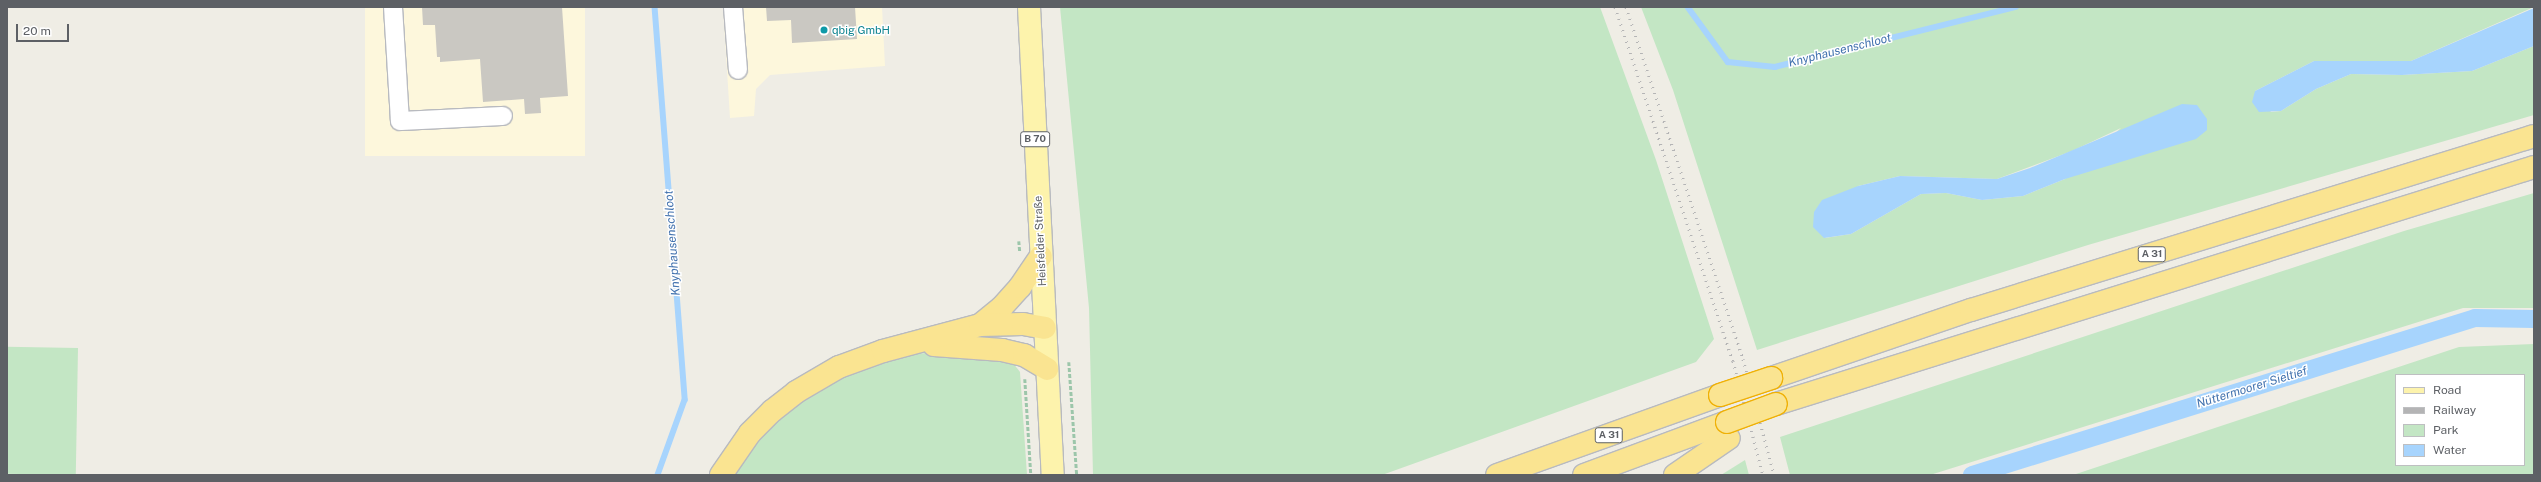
<!DOCTYPE html>
<html>
<head>
<meta charset="utf-8">
<style>
  body { margin:0 }
  #map { position:relative; width:2541px; height:482px; overflow:hidden; background:#efede5; font-family:"Public Sans",sans-serif }
  div>[style] { position:absolute }
  [style*='--x'] { left:calc(var(--x)*1px); top:calc(var(--y)*1px); width:calc(var(--w)*1px); rotate:calc(var(--a)*1deg) }
  .commercial>* { inset:0; background:#fdf7dc; transform-origin:0 0 }
  .green>* { inset:0; background:#c3e6c4; transform-origin:0 0 }
  .water>* { inset:0; background:#a7d4fd }
  .stream>* { height:5.5px; margin:-2.75px; padding:0 2.75px; transform-origin:2.75px; border-radius:2.75px; background:#a7d4fd }
  .canal>* { height:18px; margin:-9px; padding:0 9px; transform-origin:9px; border-radius:9px; background:#a7d4fd }
  .building>* { inset:0; background:#cac8c2 }
  .path>* { height:2.5px; margin-top:-1.25px; transform-origin:0; background:repeating-linear-gradient(90deg,#9cc6aa 0 4px,transparent 0 6px) }
  .roads { filter:drop-shadow(1px 0 #b8babf) drop-shadow(-1px 0 #b8babf) drop-shadow(0 1px #b8babf) drop-shadow(0 -1px #b8babf) }
  .minor>* { height:18px; margin:-9px; padding:0 9px; transform-origin:9px; border-radius:9px; background:#fff }
  .major>* { height:22px; margin:-11px; padding:0 11px; transform-origin:11px; border-radius:11px; background:#fdf3ac }
  .highway>* { height:22px; margin:-11px; padding:0 11px; transform-origin:11px; border-radius:11px; background:#fae491 }
  .rail>* { height:3px; margin-top:-1.5px; transform-origin:0; background:repeating-linear-gradient(90deg,#b4b4b5 0 1px,transparent 0 6px) }
  .bridges { filter:drop-shadow(1px 0 #efb006) drop-shadow(-1px 0 #efb006) drop-shadow(0 1px #efb006) drop-shadow(0 -1px #efb006) }
  .highway-bridge>* { height:22px; margin:-11px; padding:0 11px; transform-origin:11px; border-radius:11px; background:#fae491 }
  .dots>* { width:11px; height:11px; translate:-50% -50%; box-sizing:border-box; border:2px solid #fff; border-radius:50% }
  span { translate:-50% -50%; white-space:nowrap; text-align:center; line-height:1.15; -webkit-text-stroke:3px #fff; paint-order:stroke }
  .shield-label span { padding:1px 3px; background:#fff; border:1px solid; border-radius:3px; -webkit-text-stroke-width:0 }
  .shield-label { font-size:10px; color:#5d6065; font-weight:700 }
  .culture-label { font-size:11px; color:#0d838f }
  .left { translate:0 -50%; text-align:left }
  .street-label { font-size:11px; color:#5d6065 }
  .water-label { font-size:12px; color:#4373af; font-style:italic }
  .frame { position:absolute; inset:0; border:8px solid #5d6065; pointer-events:none }
  .legend { position:absolute; left:2395px; top:374px; width:130px; height:92px; box-sizing:border-box; background:#fff; border:1px solid #bebfc1; margin:0; padding:5px 7px; list-style:none; font-size:12px; color:#5d6065 }
  .legend li { display:flex; align-items:center; gap:8px; height:20px }
  .legend b { width:20px; border:1px solid #bebfc1 }
  .scale { position:absolute; left:16px; top:24px; width:53px; height:18px; box-sizing:border-box; border:2px solid #5d6065; border-top:0; padding-left:5px; font-size:12px; line-height:14px; white-space:nowrap; color:#5d6065; -webkit-text-stroke:3px #fff; paint-order:stroke }
</style>
</head>
<body>
<div id="map">
  <div class="commercial">
    <i style="left:365px;top:7px;width:220px;height:149px"></i>
    <i style="clip-path:polygon(723px 7px,882px 7px,885px 66px,770px 75px,756px 89px,754px 116px,730px 118px)"></i>
  </div>
  <div class="green">
    <i style="clip-path:polygon(1060px 7px,1600px 7px,1656px 160px,1714px 339px,1696px 362px,1382px 475px,1093px 475px,1089px 308px)"></i>
    <i style="clip-path:polygon(evenodd,1641px 7px,2534px 7px,2411px 61px,2314px 61px,2255px 91px,2271px 112px,2281px 111px,2316px 89px,2351px 74px,2402px 75px,2472px 71px,2534px 46px,2534px 115px,2088px 245px,1757px 350px,1673px 90px,1641px 7px,2121px 128px,2065px 179px,2023px 196px,1982px 200px,1946px 193px,1921px 194px,1851px 234px,1825px 238px,1858px 186px,1900px 176px,1997px 179px,2072px 151px,2121px 128px)"></i>
    <i style="clip-path:polygon(2534px 193px,2534px 308px,2463px 308px,1930px 475px,1790px 475px,1780px 437px,2404px 231px)"></i>
    <i style="clip-path:polygon(evenodd,2534px 344px,2534px 475px,2073px 475px,2459px 347px,2534px 344px,2396px 375px,2524px 375px,2524px 465px,2396px 465px,2396px 375px)"></i>
    <i style="left:78px;top:348px;width:127px;height:71px;rotate:91deg"></i>
    <i style="clip-path:polygon(952px 351px,1013px 363px,1020px 372px,1027px 475px,733px 475px,760px 435px,809px 392px,870px 365px,914px 354px)"></i>
    <i style="clip-path:polygon(1745px 460px,1749px 475px,1721px 475px)"></i>
  </div>
  <div class="water">
    <i style="clip-path:polygon(2534px 8px,2534px 46px,2472px 71px,2402px 75px,2351px 74px,2316px 89px,2281px 111px,2259px 112px,2252px 102px,2255px 91px,2314px 61px,2411px 61px)"></i>
    <i style="clip-path:polygon(2182px 104px,2197px 105px,2207px 119px,2207px 130px,2196px 139px,2065px 179px,2023px 196px,1982px 200px,1946px 193px,1921px 194px,1851px 234px,1824px 238px,1813px 227px,1814px 212px,1822px 200px,1858px 186px,1900px 176px,1997px 179px,2030px 168px)"></i>
  </div>
  <div class="stream">
    <i style="--x:655;--y:7;--w:394;--a:85.6"></i>
    <i style="--x:685;--y:400;--w:80;--a:109.8"></i>
    <i style="--x:1688;--y:7;--w:68;--a:54"></i>
    <i style="--x:1728;--y:62;--w:47;--a:6.1"></i>
    <i style="--x:1775;--y:67;--w:248;--a:-14"></i>
  </div>
  <div class="canal">
    <i style="--x:1972;--y:475;--w:527;--a:-17.33"></i>
    <i style="--x:2475;--y:318;--w:59;--a:1"></i>
  </div>
  <div class="building">
    <i style="clip-path:polygon(422px 7px,562px 7px,568px 96px,540px 98px,541px 113px,525px 114px,524px 99px,483px 102px,480px 59px,440px 62px,440px 57px,437px 57px,435px 25px,423px 25px)"></i>
    <i style="clip-path:polygon(766px 7px,855px 7px,857px 39px,792px 43px,791px 20px,767px 21px)"></i>
  </div>
  <div class="path">
    <i style="--x:1019;--y:241;--w:11;--a:85"></i>
    <i style="--x:1069;--y:362;--w:113;--a:86"></i>
    <i style="--x:1025;--y:379;--w:96;--a:86.4"></i>
  </div>
  <div class="roads">
    <div class="minor">
      <i style="--x:393;--y:7;--w:114;--a:86.5"></i>
      <i style="--x:400;--y:121;--w:103;--a:-2.8"></i>
      <i style="--x:733;--y:7;--w:63;--a:85.5"></i>
    </div>
    <div class="major">
      <i style="--x:1029;--y:7;--w:469;--a:87.1"></i>
    </div>
    <div class="highway">
      <i style="--x:980;--y:325;--w:28;--a:-39"></i>
      <i style="--x:1002;--y:307;--w:27;--a:-48"></i>
      <i style="--x:1020;--y:287;--w:37;--a:-56"></i>
      <i style="--x:934;--y:345;--w:68;--a:4.2"></i>
      <i style="--x:1002;--y:350;--w:23;--a:13"></i>
      <i style="--x:1024;--y:355;--w:27;--a:31"></i>
      <i style="--x:1771;--y:378;--w:211;--a:-18.8"></i>
      <i style="--x:1971;--y:310;--w:589;--a:-17.17"></i>
      <i style="--x:1776;--y:404;--w:794;--a:-17.36"></i>
      <i style="--x:721;--y:475;--w:51;--a:-55.4"></i>
      <i style="--x:750;--y:433;--w:31;--a:-45"></i>
      <i style="--x:772;--y:411;--w:31;--a:-38"></i>
      <i style="--x:796;--y:392;--w:50;--a:-30.2"></i>
      <i style="--x:839;--y:367;--w:47;--a:-20"></i>
      <i style="--x:883;--y:351;--w:100;--a:-15"></i>
      <i style="--x:980;--y:325;--w:43;--a:-1.3"></i>
      <i style="--x:1023;--y:324;--w:22;--a:10"></i>
      <i style="--x:1497;--y:475;--w:237;--a:-19.7"></i>
      <i style="--x:1584;--y:475;--w:153;--a:-20.3"></i>
      <i style="--x:1675;--y:475;--w:65;--a:-34.4"></i>
    </div>
  </div>
  <div class="rail">
    <i style="--x:1615;--y:7;--w:373;--a:71.6"></i>
    <i style="--x:1733;--y:361;--w:118;--a:75.3"></i>
    <i style="--x:1626;--y:7;--w:371;--a:71.6"></i>
    <i style="--x:1743;--y:359;--w:120;--a:75"></i>
  </div>
  <div class="bridges">
    <div class="highway-bridge">
      <i style="--x:1720;--y:395;--w:54;--a:-18.4"></i>
      <i style="--x:1727;--y:422;--w:52;--a:-20.2"></i>
    </div>
  </div>
  <div class="dots">
    <i style="left:824px;top:30px;background:#0f9aa8"></i>
  </div>
  <div class="shield-label">
    <span style="left:1035px;top:139px">B 70</span>
    <span style="left:2152px;top:254px">A 31</span>
    <span style="left:1609px;top:435px">A 31</span>
  </div>
  <div class="culture-label">
    <span class="left" style="left:832px;top:30px">qbig GmbH</span>
  </div>
  <div class="street-label">
    <span style="left:1040px;top:241px;rotate:-93deg">Heisfelder Straße</span>
  </div>
  <div class="water-label">
    <span style="left:1840px;top:51px;rotate:-14deg">Knyphausenschloot</span>
    <span style="left:673px;top:243px;rotate:-94deg">Knyphausenschloot</span>
    <span style="left:2252px;top:388px;rotate:-17deg">Nüttermoorer Sieltief</span>
  </div>
  <div class="frame"></div>
  <ul class="legend">
  <li><b style="height:5px;background:#fdf3ac"></b>Road</li>
  <li><b style="height:5px;background:#b4b4b5"></b>Railway</li>
  <li><b style="height:11px;background:#c3e6c4"></b>Park</li>
  <li><b style="height:11px;background:#a7d4fd"></b>Water</li>
  </ul>
  <div class="scale">20 m</div>
</div>
</body>
</html>
